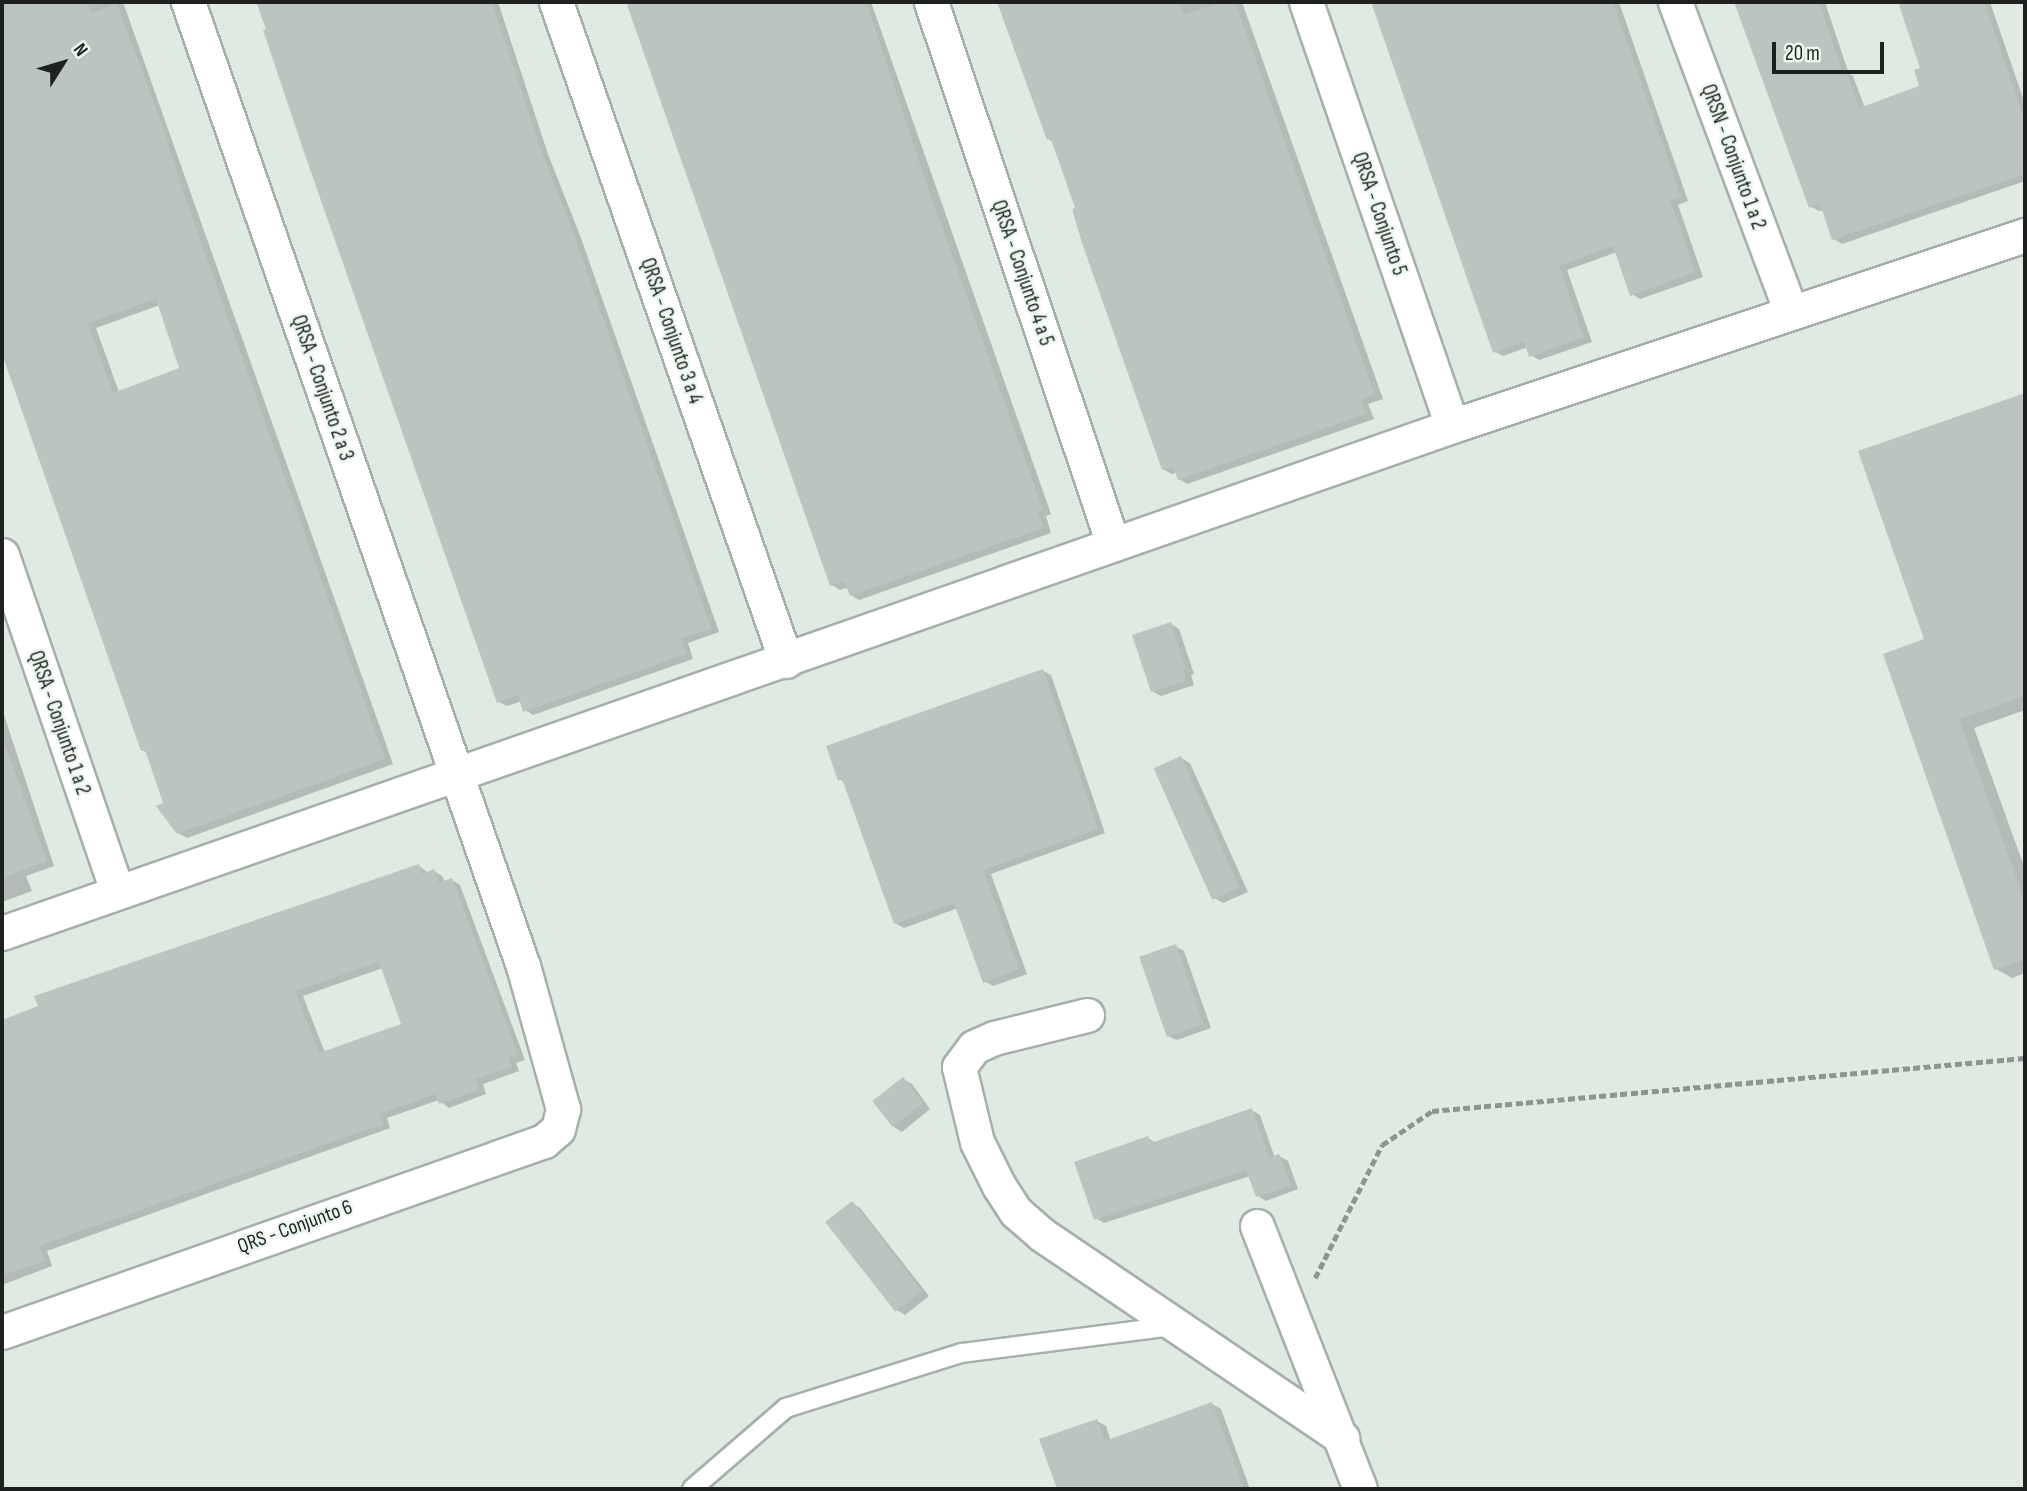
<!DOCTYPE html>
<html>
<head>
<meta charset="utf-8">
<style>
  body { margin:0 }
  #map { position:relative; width:2027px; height:1491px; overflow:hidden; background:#dfeae3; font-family:"Sofia Sans Condensed",sans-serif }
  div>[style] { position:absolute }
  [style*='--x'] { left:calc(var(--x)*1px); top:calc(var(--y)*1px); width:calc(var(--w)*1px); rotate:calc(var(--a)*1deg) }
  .shadow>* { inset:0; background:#0003 }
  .building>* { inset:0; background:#bbc5bf; transform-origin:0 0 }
  .path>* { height:4.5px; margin-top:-2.25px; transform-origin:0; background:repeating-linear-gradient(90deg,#8d9590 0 7px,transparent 0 10.5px) }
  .roads { filter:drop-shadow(2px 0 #a6b0aa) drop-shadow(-2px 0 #a6b0aa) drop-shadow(0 2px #a6b0aa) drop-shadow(0 -2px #a6b0aa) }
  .lane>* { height:18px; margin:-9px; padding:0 9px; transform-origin:9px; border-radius:9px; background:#fff }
  .street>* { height:33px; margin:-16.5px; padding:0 16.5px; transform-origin:16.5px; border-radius:16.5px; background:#fff }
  span { translate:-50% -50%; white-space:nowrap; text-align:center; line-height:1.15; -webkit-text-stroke:5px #ecf7f0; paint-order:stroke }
  .street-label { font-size:21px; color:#1e221f }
  .frame { position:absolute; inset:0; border:4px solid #1e221f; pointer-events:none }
  .north { position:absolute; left:28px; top:28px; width:70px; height:70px; -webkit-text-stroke:5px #ecf7f0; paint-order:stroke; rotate:53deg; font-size:19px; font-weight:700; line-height:28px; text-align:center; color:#1e221f }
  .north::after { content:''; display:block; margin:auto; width:24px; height:32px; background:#1e221f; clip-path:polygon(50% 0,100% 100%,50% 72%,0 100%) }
  .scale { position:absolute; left:1772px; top:42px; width:112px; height:32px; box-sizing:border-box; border:4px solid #1e221f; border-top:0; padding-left:9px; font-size:21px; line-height:24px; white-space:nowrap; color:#1e221f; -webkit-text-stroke:5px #ecf7f0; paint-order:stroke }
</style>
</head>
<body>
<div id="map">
  <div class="shadow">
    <i style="clip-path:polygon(evenodd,12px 2px,123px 2px,393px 764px,187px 838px,178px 833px,148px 753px,142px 750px,2px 346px,2px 5px,12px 2px,160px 305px,181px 370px,119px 392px,96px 328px,160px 305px)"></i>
    <i style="clip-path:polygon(258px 2px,498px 2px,548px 154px,581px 238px,719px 632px,688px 643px,693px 659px,533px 715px,525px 710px,522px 701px,507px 706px,499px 702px)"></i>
    <i style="clip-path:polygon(627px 2px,871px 2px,1051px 514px,1046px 516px,1051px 533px,859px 600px,851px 595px,848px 587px,840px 590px,832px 585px)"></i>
    <i style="clip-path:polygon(998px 2px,1242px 2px,1383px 399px,1368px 404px,1374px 419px,1187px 484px,1179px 479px,1177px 472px,1172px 474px,1163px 469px,1054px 143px,1048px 139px)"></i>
    <i style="clip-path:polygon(1372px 2px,1619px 2px,1688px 201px,1678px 205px,1703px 277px,1640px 299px,1632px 294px,1617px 252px,1567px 270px,1592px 342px,1539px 360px,1531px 355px,1528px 347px,1503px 356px,1494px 351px)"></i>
    <i style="clip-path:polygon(1737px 2px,1825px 2px,1849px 74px,1853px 76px,1865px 108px,1921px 87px,1922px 69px,1900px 2px,1990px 2px,2025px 104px,2025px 181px,1842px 244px,1834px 239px,1824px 210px,1819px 211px,1810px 206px)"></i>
    <i style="clip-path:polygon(2025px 395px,2025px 710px,1974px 728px,2025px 869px,2025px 973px,2012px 978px,1996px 969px,1926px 640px,1860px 452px)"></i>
    <i style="clip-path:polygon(1171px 624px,1179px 629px,1194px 674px,1191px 675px,1194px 685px,1161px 696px,1152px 691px)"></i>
    <i style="clip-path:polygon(1043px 671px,1051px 675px,1105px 833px,991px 874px,1027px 974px,993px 986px,984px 981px,958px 908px,904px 928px,895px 923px,846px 783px,839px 779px)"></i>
    <i style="clip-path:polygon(2px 709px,54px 866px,26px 876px,32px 891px,2px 902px)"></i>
    <i style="clip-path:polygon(1181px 758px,1190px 763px,1248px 892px,1223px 903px,1214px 898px)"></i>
    <i style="clip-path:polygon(evenodd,419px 866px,428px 873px,434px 871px,442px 876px,445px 882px,452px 880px,460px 885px,525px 1060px,516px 1063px,519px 1071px,483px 1084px,486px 1094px,449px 1108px,439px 1100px,387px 1118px,390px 1128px,47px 1251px,52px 1266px,2px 1285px,2px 1022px,419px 866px,383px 968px,403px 1025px,325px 1053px,303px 996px,383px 968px)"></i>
    <i style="clip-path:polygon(1175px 946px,1184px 951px,1211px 1028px,1177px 1040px,1168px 1036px)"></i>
    <i style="clip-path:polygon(903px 1079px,912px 1084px,930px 1109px,902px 1132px,894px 1127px)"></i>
    <i style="clip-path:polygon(1251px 1110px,1260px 1115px,1275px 1158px,1279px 1156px,1288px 1161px,1298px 1189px,1266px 1201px,1258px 1196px,1250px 1176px,1104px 1223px,1096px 1218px,1148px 1138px,1156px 1143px)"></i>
    <i style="clip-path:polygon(852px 1203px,860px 1208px,929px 1296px,905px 1315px,897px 1310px)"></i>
    <i style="clip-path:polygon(1212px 1404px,1221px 1409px,1250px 1489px,1059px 1489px,1041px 1440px,1097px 1421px,1106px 1426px,1111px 1441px)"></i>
  </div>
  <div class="building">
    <i style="clip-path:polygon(evenodd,2px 2px,87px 2px,91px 13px,117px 4px,162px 125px,184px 194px,385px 759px,177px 834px,156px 806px,163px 803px,145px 750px,141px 751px,2px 354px,2px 2px,156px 299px,179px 368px,113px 393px,88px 323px,156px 299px)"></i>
    <i style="clip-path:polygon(256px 2px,492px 2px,540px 147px,573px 232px,711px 628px,681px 639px,686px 654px,523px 712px,518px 695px,497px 703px,304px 152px,263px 30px,266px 29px)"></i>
    <i style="clip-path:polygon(626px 2px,866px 2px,921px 168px,1043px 510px,1038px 512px,1044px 528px,850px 596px,844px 581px,830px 586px)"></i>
    <i style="clip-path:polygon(997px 2px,1179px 2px,1184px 15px,1221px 2px,1235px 2px,1375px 395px,1361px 400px,1366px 414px,1178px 480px,1173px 467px,1162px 470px,1082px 243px,1072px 209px,1075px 208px,1051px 139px,1047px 140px)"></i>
    <i style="clip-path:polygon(1371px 2px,1613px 2px,1681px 197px,1670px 200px,1695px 272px,1630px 296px,1613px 246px,1559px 266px,1584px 337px,1529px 357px,1524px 341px,1493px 353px)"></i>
    <i style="clip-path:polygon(1734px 2px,1819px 2px,1842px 70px,1845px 69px,1859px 108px,1919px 86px,1914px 70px,1920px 68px,1898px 2px,1984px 2px,2025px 121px,2025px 174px,1832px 240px,1820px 204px,1809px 208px)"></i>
    <i style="clip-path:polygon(2025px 393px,2025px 696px,1959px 719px,2025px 902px,2025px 959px,1994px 970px,1883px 654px,1924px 639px,1858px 451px)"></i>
    <i style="clip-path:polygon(1171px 622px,1186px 669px,1183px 670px,1186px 681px,1151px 692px,1132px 635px)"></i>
    <i style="clip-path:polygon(1043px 669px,1098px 829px,983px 870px,1019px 969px,983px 983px,954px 903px,894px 924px,842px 779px,838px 781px,826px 746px)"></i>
    <i style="clip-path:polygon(6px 747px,47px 861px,2px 878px,2px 748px)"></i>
    <i style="left:1181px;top:756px;width:144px;height:30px;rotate:66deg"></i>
    <i style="clip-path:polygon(evenodd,419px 864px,422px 874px,434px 869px,439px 883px,452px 878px,518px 1055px,508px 1058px,512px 1067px,475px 1079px,479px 1090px,439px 1104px,435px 1094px,379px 1114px,383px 1124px,39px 1246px,45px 1261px,2px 1275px,2px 1020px,38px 1006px,34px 996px,419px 864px,379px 962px,401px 1024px,319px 1053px,295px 991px,379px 962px)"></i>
    <i style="left:1176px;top:944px;width:85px;height:39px;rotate:71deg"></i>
    <i style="left:903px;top:1077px;width:33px;height:39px;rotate:52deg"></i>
    <i style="clip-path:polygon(1252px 1108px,1269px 1158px,1279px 1154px,1291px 1185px,1256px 1197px,1246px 1170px,1094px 1220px,1074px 1162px,1148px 1136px,1151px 1143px)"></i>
    <i style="left:852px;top:1201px;width:114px;height:34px;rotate:52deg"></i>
    <i style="clip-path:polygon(1212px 1402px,1244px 1489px,1057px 1489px,1039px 1439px,1097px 1419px,1105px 1441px)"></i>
  </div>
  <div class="path">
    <i style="--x:1315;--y:1278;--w:149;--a:-63.3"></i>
    <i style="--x:1382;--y:1145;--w:60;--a:-34.2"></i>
    <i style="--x:1432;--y:1111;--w:595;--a:-5.11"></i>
  </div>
  <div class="roads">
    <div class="lane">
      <i style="--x:692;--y:1489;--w:124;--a:-40.8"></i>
      <i style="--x:786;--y:1408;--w:184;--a:-17.4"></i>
      <i style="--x:962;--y:1353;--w:213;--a:-7.3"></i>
    </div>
    <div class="street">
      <i style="--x:556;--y:2;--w:698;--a:70.76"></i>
      <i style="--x:931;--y:2;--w:572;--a:71.44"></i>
      <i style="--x:1306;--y:2;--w:448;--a:71"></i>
      <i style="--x:1675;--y:2;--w:331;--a:69.5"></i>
      <i style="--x:2;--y:555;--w:355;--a:71.1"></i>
      <i style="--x:2;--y:933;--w:1536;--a:-19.27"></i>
      <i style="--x:1452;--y:426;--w:604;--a:-18.43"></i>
      <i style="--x:1087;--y:1015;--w:96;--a:166.1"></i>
      <i style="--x:994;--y:1038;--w:22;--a:156"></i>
      <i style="--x:974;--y:1047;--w:25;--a:127"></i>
      <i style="--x:959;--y:1067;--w:77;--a:76.5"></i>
      <i style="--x:977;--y:1142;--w:49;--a:63.4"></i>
      <i style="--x:999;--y:1186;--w:31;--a:57"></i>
      <i style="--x:1016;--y:1212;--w:33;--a:41"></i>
      <i style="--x:1041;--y:1234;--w:364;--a:34.1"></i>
      <i style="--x:1257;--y:1226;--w:282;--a:68.6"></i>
      <i style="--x:2;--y:1332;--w:575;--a:-19.41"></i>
      <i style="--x:544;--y:1141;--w:18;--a:-41"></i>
      <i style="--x:558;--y:1129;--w:21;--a:-76"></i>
      <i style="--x:563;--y:1109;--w:148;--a:-105.6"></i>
      <i style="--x:523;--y:966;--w:1021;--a:-109.16"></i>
    </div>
  </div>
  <div class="street-label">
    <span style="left:1733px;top:157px;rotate:70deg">QRSN - Conjunto 1 a 2</span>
    <span style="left:1379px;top:214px;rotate:71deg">QRSA - Conjunto 5</span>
    <span style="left:1022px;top:273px;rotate:71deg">QRSA - Conjunto 4 a 5</span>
    <span style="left:671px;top:331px;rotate:71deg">QRSA - Conjunto 3 a 4</span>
    <span style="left:322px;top:388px;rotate:71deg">QRSA - Conjunto 2 a 3</span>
    <span style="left:59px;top:723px;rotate:71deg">QRSA - Conjunto 1 a 2</span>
    <span style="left:295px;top:1227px;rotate:-20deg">QRS - Conjunto 6</span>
  </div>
  <div class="frame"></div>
  <div class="north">N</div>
  <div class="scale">20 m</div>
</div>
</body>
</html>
